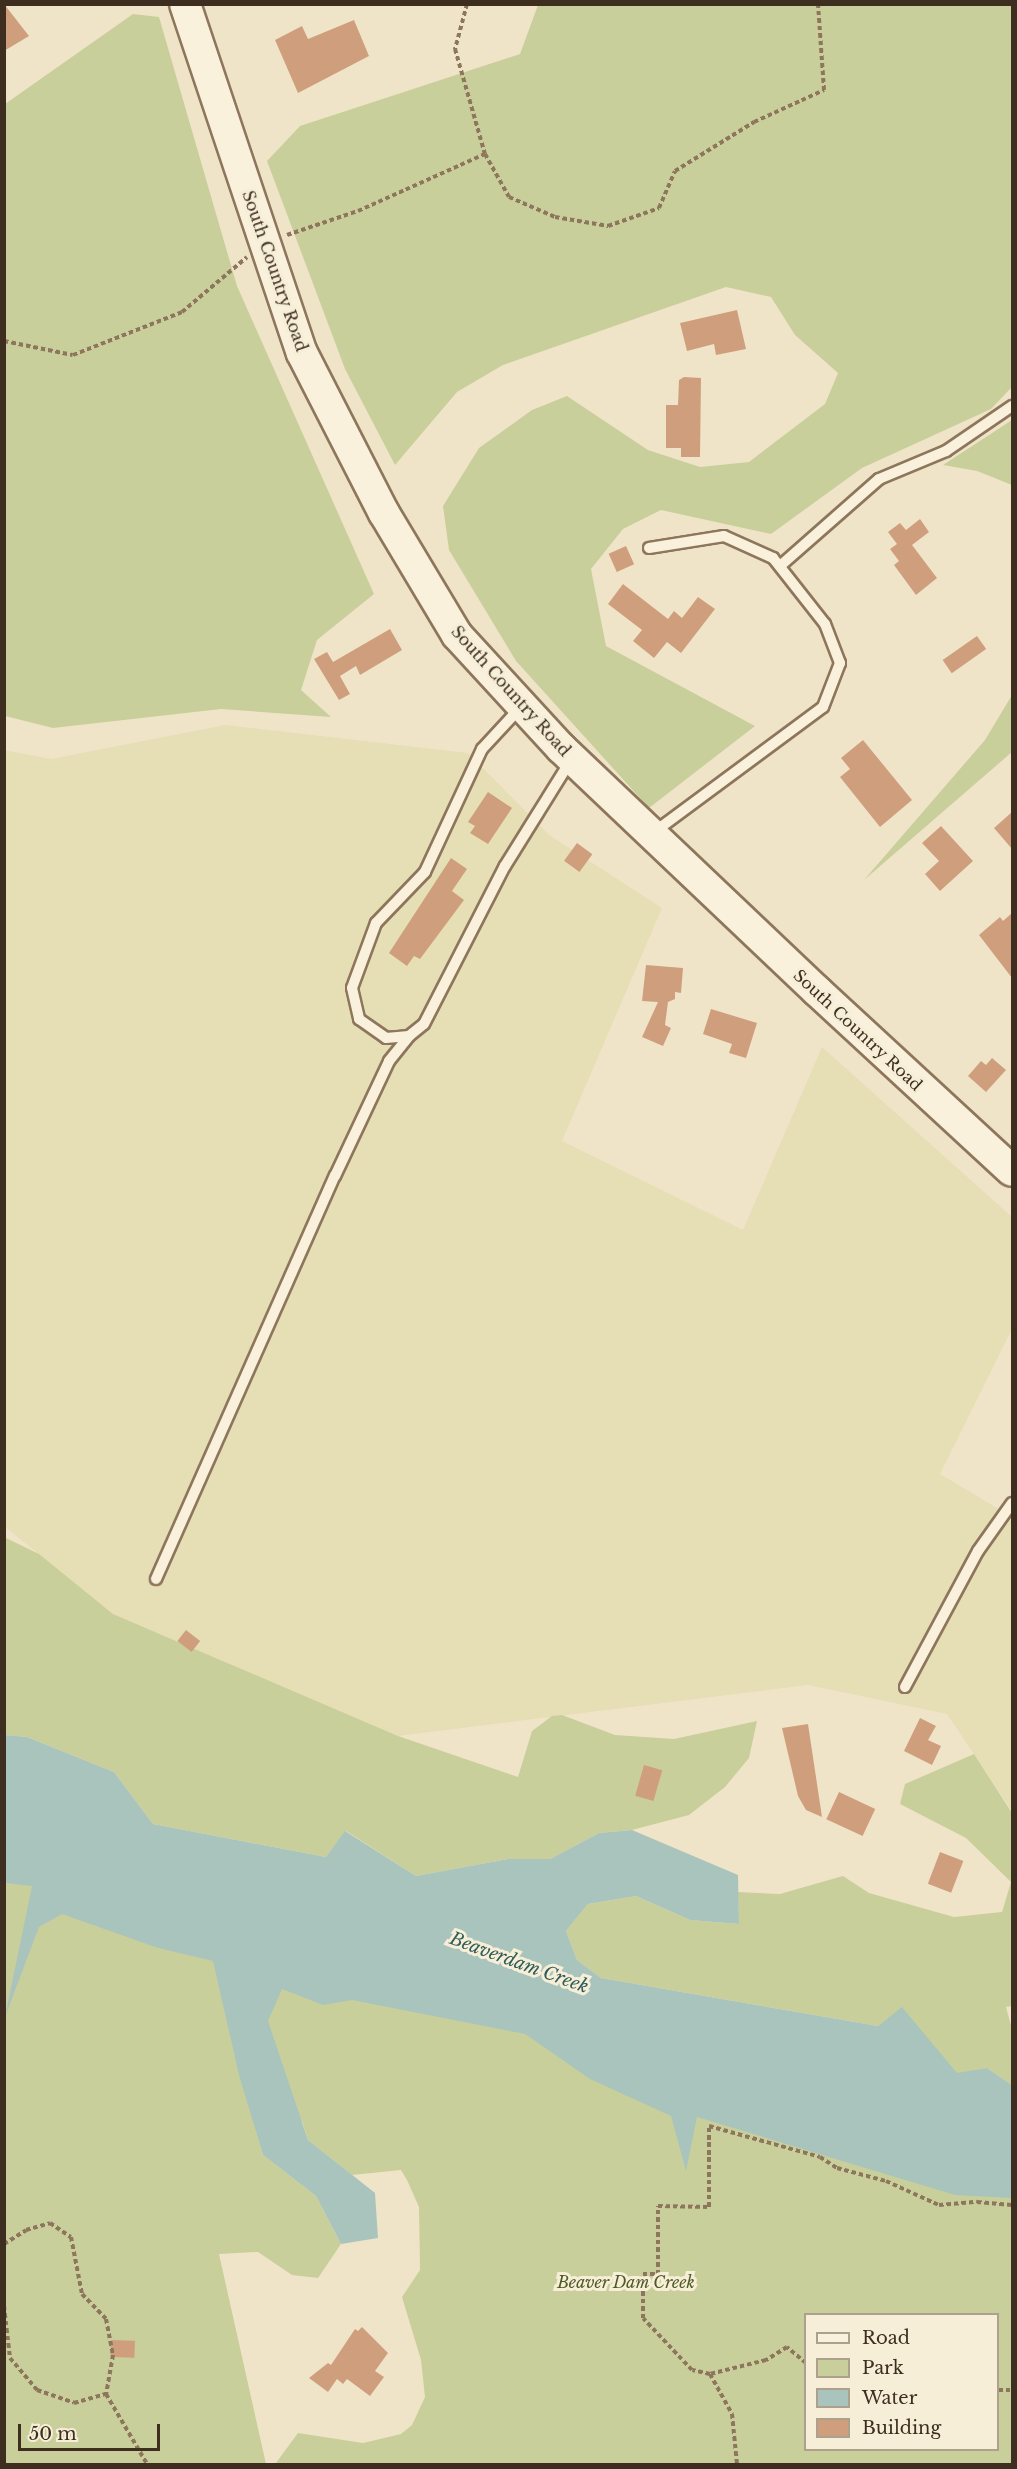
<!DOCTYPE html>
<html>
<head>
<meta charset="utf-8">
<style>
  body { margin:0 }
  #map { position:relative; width:1017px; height:2469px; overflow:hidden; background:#f0e4c8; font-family:"Libre Baskerville",serif }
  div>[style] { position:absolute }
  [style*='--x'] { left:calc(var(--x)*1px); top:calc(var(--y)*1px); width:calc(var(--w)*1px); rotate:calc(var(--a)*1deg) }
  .farmland>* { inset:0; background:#e6deb5 }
  .green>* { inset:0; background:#c9cf9b }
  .water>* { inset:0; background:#a9c4bc }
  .building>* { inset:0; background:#cf9f7d; transform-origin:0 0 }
  .path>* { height:4px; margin-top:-2px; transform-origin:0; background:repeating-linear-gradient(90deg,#8d765c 0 4.5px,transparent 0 7.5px) }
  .roads { filter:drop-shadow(2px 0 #8d765c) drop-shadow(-2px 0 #8d765c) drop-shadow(0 2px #8d765c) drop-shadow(0 -2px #8d765c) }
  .service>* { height:10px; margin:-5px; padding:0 5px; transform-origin:5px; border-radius:5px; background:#faf1dc }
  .secondary>* { height:30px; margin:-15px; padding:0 15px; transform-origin:15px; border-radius:15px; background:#faf1dc }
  span { translate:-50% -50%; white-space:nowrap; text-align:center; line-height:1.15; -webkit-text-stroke:6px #f7eed8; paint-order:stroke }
  .street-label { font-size:16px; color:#3d2e20 }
  .park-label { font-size:16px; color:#4d5a26; font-style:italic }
  .water-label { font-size:18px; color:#2f5d5a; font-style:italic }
  .frame { position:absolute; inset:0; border:6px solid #3d2e20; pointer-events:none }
  .legend { position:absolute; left:804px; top:2313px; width:195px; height:138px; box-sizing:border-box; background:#f7eed8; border:2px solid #ada18e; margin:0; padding:8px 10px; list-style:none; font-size:18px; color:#3d2e20 }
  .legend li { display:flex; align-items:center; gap:12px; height:30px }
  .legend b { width:30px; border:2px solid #ada18e }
  .scale { position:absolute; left:18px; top:2424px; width:142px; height:27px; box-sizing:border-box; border:3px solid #3d2e20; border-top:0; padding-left:8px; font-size:18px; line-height:21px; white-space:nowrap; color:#3d2e20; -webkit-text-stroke:4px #f7eed8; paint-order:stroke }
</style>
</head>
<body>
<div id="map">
  <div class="farmland">
    <i style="clip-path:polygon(225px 725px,468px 753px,549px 835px,662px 908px,562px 1141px,743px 1230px,822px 1047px,1012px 1217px,1012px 1329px,940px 1474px,1012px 1517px,1012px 1811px,947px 1714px,808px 1685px,398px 1736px,113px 1614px,5px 1527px,4px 750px,51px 759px)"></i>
  </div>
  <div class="green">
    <i style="clip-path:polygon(538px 5px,1012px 5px,1012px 387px,991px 409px,862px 468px,771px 534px,661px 510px,623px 529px,591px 569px,606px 646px,755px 726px,649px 808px,516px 661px,449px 550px,443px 506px,479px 448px,532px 410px,567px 396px,648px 450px,700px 467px,749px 462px,825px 404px,838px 373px,795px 335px,771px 297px,726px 287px,503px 365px,457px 392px,395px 465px,345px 369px,267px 161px,300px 126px,520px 54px)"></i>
    <i style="clip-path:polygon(133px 14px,159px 17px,237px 286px,374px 594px,317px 640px,301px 690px,331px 717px,221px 709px,53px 728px,5px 716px,5px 104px)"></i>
    <i style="clip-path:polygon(1012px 420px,1012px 485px,977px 471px,943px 465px)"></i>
    <i style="clip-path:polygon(1012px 695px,1012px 752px,864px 880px,985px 740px)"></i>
    <i style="clip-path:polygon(4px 1537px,39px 1554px,113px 1614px,398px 1736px,518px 1777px,532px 1731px,552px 1716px,562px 1715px,615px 1735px,674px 1739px,757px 1721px,749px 1758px,725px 1787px,689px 1815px,632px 1830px,599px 1833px,550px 1859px,508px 1859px,416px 1876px,346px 1831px,326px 1857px,153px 1824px,114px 1772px,27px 1737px,5px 1735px)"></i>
    <i style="clip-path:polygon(974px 1754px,1012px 1813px,1012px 2006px,1006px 2007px,1012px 2029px,1012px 2085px,987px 2068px,957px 2074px,902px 2008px,878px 2026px,601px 1978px,577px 1960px,566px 1931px,588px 1904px,636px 1896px,690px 1920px,739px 1924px,738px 1892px,780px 1894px,843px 1876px,869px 1893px,954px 1917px,1002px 1912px,1011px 1882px,966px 1838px,900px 1804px,905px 1784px)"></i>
    <i style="clip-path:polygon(evenodd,4px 1883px,82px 1885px,530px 2016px,1012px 2191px,1012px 2464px,268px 2464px,276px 2463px,298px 2433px,363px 2443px,401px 2434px,412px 2425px,425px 2397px,421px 2360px,402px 2297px,420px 2270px,419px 2207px,407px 2180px,401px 2170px,352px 2175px,308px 2140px,302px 2121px,256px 2131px,263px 2155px,316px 2196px,341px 2244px,318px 2278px,292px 2275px,258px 2252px,219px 2254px,266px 2464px,5px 2464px,4px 1883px,806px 2314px,998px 2314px,998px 2450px,806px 2450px,806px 2314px)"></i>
  </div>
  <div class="water">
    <i style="clip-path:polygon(5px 1735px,27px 1737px,114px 1772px,153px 1824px,326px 1857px,345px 1831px,416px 1876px,508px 1859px,550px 1859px,599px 1833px,632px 1830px,738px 1875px,739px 1924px,690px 1920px,636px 1896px,588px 1904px,566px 1931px,577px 1960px,601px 1978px,878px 2026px,902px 2007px,957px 2073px,987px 2068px,1012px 2085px,1012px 2198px,955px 2195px,697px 2117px,686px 2171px,671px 2116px,590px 2079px,525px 2034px,352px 2000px,323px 2005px,282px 1989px,268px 2021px,308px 2140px,375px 2193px,378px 2238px,341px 2244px,316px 2196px,263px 2155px,239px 2075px,213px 1961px,158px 1948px,62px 1914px,39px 1927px,5px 2017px,32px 1886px,5px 1883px)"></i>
  </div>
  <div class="building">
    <i style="clip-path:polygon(4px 4px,29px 36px,4px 51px)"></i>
    <i style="clip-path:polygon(354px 20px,369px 56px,298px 93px,275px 40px,302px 26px,308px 39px)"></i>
    <i style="clip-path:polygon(737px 310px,746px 349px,716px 355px,714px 344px,687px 351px,680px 323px)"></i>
    <i style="clip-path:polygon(684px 377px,701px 378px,700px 457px,681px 457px,681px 448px,666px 448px,666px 405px,678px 405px,679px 380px)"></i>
    <i style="clip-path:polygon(920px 519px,929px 532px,912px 545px,937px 578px,916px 595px,894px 565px,899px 561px,890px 549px,897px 544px,888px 532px,900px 523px,906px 530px)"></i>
    <i style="left:626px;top:546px;width:20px;height:19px;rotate:66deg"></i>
    <i style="clip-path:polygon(623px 584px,668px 619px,674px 611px,682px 618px,698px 597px,715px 609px,681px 653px,667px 642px,654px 658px,633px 641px,642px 630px,608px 604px)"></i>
    <i style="clip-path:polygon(390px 629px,402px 650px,360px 675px,356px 666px,340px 676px,350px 694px,339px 700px,314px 659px,327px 652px,333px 662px)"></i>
    <i style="left:977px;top:636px;width:16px;height:42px;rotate:55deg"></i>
    <i style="clip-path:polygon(863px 740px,912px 800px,880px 827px,840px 777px,850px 769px,841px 758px)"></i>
    <i style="clip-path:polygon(488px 792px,512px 808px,488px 844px,470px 833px,475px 826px,468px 822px)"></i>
    <i style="clip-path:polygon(1012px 812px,1012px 849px,994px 828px)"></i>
    <i style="clip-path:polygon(941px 826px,973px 861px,940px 891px,925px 874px,939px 861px,922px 843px)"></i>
    <i style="left:577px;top:843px;width:19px;height:22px;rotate:36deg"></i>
    <i style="clip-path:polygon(451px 858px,467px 869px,452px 891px,464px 900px,420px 959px,414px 956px,407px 966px,389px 953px)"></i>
    <i style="clip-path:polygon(1012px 913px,1012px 978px,979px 935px,1000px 917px,1003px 921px)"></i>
    <i style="clip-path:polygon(646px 965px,683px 968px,681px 993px,675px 992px,675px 999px,668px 1002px,665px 1025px,671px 1028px,663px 1046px,642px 1037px,658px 1002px,642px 1001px)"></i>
    <i style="clip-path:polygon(711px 1009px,757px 1023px,746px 1058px,729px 1053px,732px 1044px,703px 1034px)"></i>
    <i style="clip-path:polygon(992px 1058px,1006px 1070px,986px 1092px,968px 1076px,981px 1061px,986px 1065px)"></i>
    <i style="left:186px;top:1630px;width:18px;height:14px;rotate:38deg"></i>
    <i style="clip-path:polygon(920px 1718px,936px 1726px,928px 1740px,941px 1746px,932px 1765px,904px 1751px)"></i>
    <i style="clip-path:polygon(808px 1724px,822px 1817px,806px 1810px,798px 1796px,782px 1728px)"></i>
    <i style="left:644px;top:1765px;width:19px;height:32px;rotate:16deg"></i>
    <i style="left:839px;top:1792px;width:40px;height:30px;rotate:25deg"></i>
    <i style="left:940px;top:1852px;width:25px;height:34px;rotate:21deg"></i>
    <i style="clip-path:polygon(362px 2327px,388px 2353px,375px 2371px,384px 2377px,370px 2396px,347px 2379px,343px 2384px,337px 2379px,328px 2392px,309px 2378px,328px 2363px,331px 2365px,355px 2329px,358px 2331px)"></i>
    <i style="left:111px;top:2340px;width:24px;height:17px;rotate:2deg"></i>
  </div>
  <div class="path">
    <i style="--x:467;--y:4;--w:47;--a:104.9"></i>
    <i style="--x:455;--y:49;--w:109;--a:74.1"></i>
    <i style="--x:485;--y:154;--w:49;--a:60.8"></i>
    <i style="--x:509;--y:197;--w:50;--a:23.5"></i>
    <i style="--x:555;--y:217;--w:54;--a:9.6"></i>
    <i style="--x:608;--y:226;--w:54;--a:-19.4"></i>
    <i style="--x:659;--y:208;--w:40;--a:-66.6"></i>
    <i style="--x:675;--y:171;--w:93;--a:-31.8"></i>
    <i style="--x:754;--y:122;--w:77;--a:-24.6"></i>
    <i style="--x:824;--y:90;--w:86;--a:-94"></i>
    <i style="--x:287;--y:235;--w:75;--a:-18.7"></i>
    <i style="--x:358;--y:211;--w:139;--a:-24.2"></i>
    <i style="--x:4;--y:341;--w:70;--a:11.5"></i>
    <i style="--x:73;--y:355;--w:117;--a:-21.5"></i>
    <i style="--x:182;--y:312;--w:85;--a:-40.2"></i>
    <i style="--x:4;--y:2244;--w:26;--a:-32"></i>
    <i style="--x:26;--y:2230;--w:25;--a:-16"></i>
    <i style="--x:50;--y:2223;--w:25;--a:34"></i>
    <i style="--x:71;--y:2237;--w:58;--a:79.1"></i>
    <i style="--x:82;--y:2294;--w:35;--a:46"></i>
    <i style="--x:106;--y:2319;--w:37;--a:79"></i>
    <i style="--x:113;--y:2355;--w:40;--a:100"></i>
    <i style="--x:106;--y:2394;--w:81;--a:59.6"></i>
    <i style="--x:4;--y:2306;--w:52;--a:83.4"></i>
    <i style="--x:10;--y:2358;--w:42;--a:49.8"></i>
    <i style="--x:37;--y:2390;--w:39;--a:19"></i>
    <i style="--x:74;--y:2403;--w:33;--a:-16"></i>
    <i style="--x:806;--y:2363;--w:25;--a:-140"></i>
    <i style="--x:787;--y:2347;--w:25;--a:148"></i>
    <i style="--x:766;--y:2360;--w:58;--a:166"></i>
    <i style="--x:710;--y:2374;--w:18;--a:-167"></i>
    <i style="--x:692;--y:2370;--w:71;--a:-133.3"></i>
    <i style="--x:643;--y:2318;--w:44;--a:-90"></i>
    <i style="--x:643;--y:2274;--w:15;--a:0"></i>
    <i style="--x:658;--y:2274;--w:68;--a:-90"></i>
    <i style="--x:658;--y:2206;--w:51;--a:1.1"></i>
    <i style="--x:709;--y:2207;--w:81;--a:-90"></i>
    <i style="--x:709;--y:2126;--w:115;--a:15.6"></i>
    <i style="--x:820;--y:2157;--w:20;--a:33"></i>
    <i style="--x:837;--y:2168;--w:51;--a:14.9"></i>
    <i style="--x:886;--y:2181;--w:58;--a:24.4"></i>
    <i style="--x:939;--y:2205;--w:38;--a:-5"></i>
    <i style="--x:977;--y:2202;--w:35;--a:5"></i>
    <i style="--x:710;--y:2374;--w:46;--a:61.2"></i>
    <i style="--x:732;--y:2414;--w:50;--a:84.3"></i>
    <i style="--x:998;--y:2390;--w:14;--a:0"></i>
  </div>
  <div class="roads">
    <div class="service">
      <i style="--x:649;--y:548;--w:76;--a:-9.1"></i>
      <i style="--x:724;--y:536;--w:54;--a:24.2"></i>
      <i style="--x:773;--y:558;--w:84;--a:51.8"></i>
      <i style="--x:825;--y:624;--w:42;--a:69"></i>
      <i style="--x:840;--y:663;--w:47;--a:111.1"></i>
      <i style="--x:823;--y:707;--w:210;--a:143.5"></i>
      <i style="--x:780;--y:566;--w:132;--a:-41.3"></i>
      <i style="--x:879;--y:479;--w:73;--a:-22.7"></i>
      <i style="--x:946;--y:451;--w:80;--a:-34.3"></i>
      <i style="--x:520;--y:708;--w:56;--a:132.8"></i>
      <i style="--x:482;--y:749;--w:136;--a:114.9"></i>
      <i style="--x:425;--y:872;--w:71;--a:133.9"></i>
      <i style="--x:376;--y:923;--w:69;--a:110.3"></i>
      <i style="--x:352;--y:988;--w:32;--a:77"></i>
      <i style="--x:359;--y:1019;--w:33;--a:35"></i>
      <i style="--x:386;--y:1038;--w:23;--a:-5"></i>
      <i style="--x:409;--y:1036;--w:19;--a:-39"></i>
      <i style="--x:424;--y:1024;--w:178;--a:-62.9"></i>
      <i style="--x:505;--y:866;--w:125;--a:-58.1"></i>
      <i style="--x:156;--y:1579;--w:441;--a:-66.1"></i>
      <i style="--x:335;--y:1176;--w:127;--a:-64.8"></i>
      <i style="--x:389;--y:1061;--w:32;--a:-51"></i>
      <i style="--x:905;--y:1687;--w:154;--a:-61.8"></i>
      <i style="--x:978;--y:1551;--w:59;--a:-54.7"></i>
    </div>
    <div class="secondary">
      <i style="--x:185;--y:4;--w:368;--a:71.5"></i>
      <i style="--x:302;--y:353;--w:180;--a:62.9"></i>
      <i style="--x:384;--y:513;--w:142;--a:59.1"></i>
      <i style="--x:457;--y:635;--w:154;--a:47.4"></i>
      <i style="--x:561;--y:748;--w:353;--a:43.5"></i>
      <i style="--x:817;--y:991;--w:265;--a:42.7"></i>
    </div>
  </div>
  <div class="street-label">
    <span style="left:275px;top:271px;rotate:71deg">South Country Road</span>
    <span style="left:511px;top:691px;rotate:48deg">South Country Road</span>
    <span style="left:858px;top:1030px;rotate:43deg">South Country Road</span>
  </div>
  <div class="park-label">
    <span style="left:626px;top:2282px">Beaver Dam Creek</span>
  </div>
  <div class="water-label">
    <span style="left:519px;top:1963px;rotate:20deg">Beaverdam Creek</span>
  </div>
  <div class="frame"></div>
  <ul class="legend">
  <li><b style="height:8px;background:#faf1dc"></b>Road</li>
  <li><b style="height:16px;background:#c9cf9b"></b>Park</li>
  <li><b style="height:16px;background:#a9c4bc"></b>Water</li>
  <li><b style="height:16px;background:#cf9f7d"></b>Building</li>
  </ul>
  <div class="scale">50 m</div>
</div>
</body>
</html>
